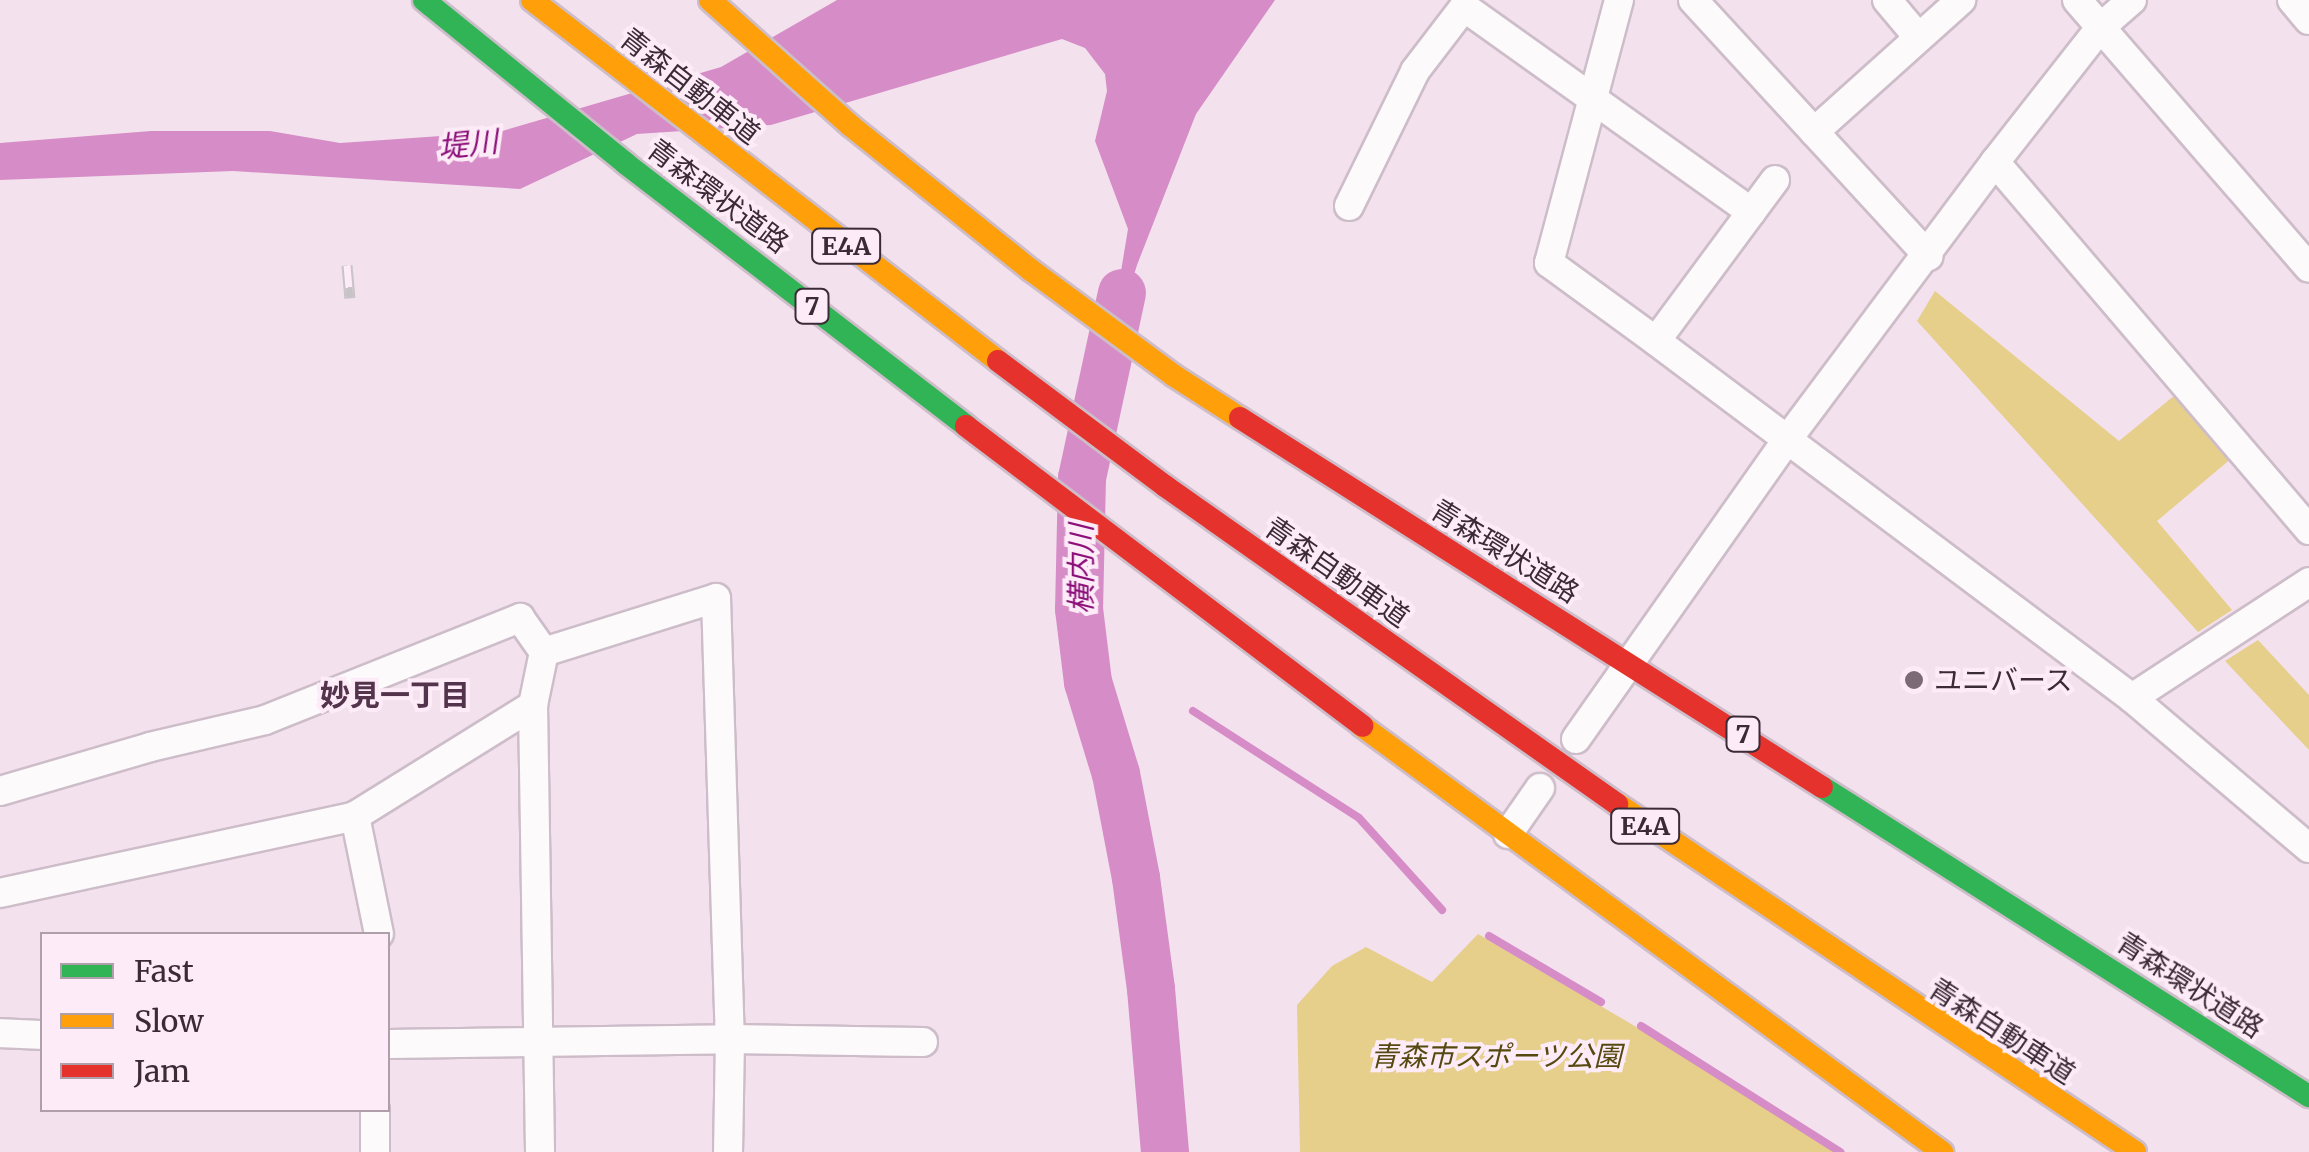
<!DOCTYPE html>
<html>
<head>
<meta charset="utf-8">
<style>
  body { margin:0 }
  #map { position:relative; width:2309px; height:1152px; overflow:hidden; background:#f3e1ee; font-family:Merriweather,"Noto Sans JP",serif }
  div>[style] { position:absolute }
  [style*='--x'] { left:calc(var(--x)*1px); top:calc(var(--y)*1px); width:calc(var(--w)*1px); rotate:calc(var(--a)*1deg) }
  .green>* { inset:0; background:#e6ce8b }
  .water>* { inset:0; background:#d68cc6 }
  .stream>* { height:8px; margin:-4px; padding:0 4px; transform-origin:4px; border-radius:4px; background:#d68cc6 }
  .river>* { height:48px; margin:-24px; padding:0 24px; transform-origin:24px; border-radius:24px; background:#d68cc6 }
  .roads { filter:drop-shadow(2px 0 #cdbdc9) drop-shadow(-2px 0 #cdbdc9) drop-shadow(0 2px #cdbdc9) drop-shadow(0 -2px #cdbdc9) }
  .street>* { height:28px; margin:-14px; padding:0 14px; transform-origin:14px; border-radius:14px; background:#fdfafc }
  .fast>* { height:22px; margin:-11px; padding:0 11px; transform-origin:11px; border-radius:11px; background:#30b455 }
  .slow>* { height:22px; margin:-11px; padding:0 11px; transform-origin:11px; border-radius:11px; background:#ff9f0a }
  .jam>* { height:22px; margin:-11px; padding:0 11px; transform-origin:11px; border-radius:11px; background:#e5322d }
  .rail>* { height:11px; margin-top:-5.5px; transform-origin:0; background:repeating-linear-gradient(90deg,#fdecf8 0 22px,#c8c3c7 0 44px); box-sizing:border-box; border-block:2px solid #c8c3c7 }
  .dots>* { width:28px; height:28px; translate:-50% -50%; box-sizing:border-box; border:5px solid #fdecf8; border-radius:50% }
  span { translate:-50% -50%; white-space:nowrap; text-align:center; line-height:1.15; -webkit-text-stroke:8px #fdecf8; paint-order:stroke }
  .shield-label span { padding:2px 8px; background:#fdecf8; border:2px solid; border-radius:8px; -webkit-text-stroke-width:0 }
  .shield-label { font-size:25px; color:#3b2b37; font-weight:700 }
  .street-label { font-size:28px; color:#3b2b37 }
  .poi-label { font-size:28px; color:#3b2b37 }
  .left { translate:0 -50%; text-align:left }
  .park-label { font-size:28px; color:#564910; font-style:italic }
  .water-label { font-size:30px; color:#8c0f79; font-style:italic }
  .neighbourhood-label { font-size:30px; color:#54334c; font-weight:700 }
  .legend { position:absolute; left:40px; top:932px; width:350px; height:180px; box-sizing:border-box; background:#fdecf8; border:2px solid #af9fab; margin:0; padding:12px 18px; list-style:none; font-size:30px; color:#3b2b37 }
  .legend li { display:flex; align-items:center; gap:20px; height:50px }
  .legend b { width:50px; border:2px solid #af9fab }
</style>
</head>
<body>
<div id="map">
  <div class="green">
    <i style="clip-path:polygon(1935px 291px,2119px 441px,2175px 395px,2233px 457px,2157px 521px,2232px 610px,2198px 632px,1917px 321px)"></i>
    <i style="clip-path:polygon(2258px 640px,2309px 695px,2309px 750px,2225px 661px)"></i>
    <i style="clip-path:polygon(1478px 934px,1667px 1045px,1842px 1152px,1300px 1152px,1297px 1005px,1332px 966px,1366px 947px,1432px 982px)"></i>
  </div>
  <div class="water">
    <i style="clip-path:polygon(837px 0,1275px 0,1196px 114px,1137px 265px,1104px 374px,1128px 229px,1095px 141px,1107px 91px,1105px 74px,1085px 48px,1062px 39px,771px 125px,637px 134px,520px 189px,233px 171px,0 180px,0 143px,151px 131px,270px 131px,340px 143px,499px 132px,721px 67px)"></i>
  </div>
  <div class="stream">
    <i style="--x:1082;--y:628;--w:23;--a:40"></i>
    <i style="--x:1193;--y:711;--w:197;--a:32.8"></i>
    <i style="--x:1359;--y:818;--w:124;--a:47.9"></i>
    <i style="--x:1489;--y:936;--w:130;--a:30.5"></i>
    <i style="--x:1641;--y:1026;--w:236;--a:32.3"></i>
  </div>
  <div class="river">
    <i style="--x:1122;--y:293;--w:189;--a:102.2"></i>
    <i style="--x:1082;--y:478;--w:131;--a:91.3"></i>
    <i style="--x:1079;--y:609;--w:74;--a:83"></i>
    <i style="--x:1088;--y:682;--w:96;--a:73.1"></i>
    <i style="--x:1116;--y:774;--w:106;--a:79.1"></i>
    <i style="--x:1136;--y:878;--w:112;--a:82.3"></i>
    <i style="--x:1151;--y:989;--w:164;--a:85.1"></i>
  </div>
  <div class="roads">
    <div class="street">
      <i style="--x:1619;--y:0;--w:272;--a:104.9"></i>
      <i style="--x:1549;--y:263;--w:132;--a:36.1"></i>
      <i style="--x:1693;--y:0;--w:348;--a:47.4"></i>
      <i style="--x:1887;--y:0;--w:48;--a:50"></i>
      <i style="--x:2077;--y:0;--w:354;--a:49.1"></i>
      <i style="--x:2292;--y:0;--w:26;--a:50"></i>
      <i style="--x:1814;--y:132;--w:198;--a:-41.9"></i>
      <i style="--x:1995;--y:162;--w:484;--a:49.5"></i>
      <i style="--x:1775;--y:180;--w:200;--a:126.5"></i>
      <i style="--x:1656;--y:341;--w:595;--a:36.87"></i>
      <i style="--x:2132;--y:698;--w:232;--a:40.3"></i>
      <i style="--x:1349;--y:206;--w:150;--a:-63.9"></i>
      <i style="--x:1415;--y:71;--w:81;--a:-52.6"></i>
      <i style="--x:1464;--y:7;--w:353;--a:35.5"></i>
      <i style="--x:2132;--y:698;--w:212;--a:-33.2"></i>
      <i style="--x:533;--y:705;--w:447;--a:89.1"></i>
      <i style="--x:1576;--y:739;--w:366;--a:-54.8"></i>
      <i style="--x:1787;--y:440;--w:347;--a:-53.2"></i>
      <i style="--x:1995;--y:162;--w:172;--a:-51.9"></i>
      <i style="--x:2101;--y:27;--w:41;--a:-41.1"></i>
      <i style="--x:0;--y:791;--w:156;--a:-16.3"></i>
      <i style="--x:150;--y:747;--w:118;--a:-13.2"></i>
      <i style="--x:265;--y:720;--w:275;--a:-21.8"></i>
      <i style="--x:520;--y:618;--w:42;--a:54.8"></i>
      <i style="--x:355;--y:816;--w:120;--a:78.5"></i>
      <i style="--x:1508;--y:834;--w:56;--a:-55.2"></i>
      <i style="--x:0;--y:893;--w:363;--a:-12.2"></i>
      <i style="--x:355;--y:816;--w:210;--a:-31.9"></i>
      <i style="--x:533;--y:705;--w:54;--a:-78.3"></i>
      <i style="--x:544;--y:652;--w:180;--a:-17.4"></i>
      <i style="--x:716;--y:598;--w:441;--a:88.2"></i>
      <i style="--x:730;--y:1039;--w:113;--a:91"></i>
      <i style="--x:0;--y:1033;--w:42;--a:2.7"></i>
      <i style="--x:388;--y:1044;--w:342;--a:-0.8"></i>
      <i style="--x:730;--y:1039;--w:193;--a:0.9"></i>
      <i style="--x:375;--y:1152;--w:42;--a:-90"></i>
    </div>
    <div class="fast">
      <i style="--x:424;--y:0;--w:259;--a:39"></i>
      <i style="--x:625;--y:163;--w:431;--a:37.6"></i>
      <i style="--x:1822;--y:787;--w:577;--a:32.4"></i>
    </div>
    <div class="slow">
      <i style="--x:532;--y:0;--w:589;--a:37.76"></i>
      <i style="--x:710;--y:0;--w:189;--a:41.8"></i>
      <i style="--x:851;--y:126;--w:232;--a:38.7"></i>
      <i style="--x:1032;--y:271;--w:175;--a:36.4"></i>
      <i style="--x:1173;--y:375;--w:80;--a:32.7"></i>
      <i style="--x:1362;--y:726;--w:720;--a:36.3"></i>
      <i style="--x:1617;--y:804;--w:624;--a:33.89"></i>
    </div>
    <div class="jam">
      <i style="--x:998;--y:361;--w:209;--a:36.8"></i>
      <i style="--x:1165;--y:486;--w:553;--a:35.13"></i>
      <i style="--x:1240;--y:418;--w:689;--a:32.38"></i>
      <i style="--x:966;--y:426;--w:497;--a:37.1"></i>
    </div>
  </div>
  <div class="rail">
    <i style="--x:347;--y:265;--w:33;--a:85"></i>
  </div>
  <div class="dots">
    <i style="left:1914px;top:680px;background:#7b6b77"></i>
  </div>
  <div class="shield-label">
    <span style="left:846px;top:246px">E4A</span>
    <span style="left:812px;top:306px">7</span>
    <span style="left:1743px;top:734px">7</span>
    <span style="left:1645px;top:826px">E4A</span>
  </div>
  <div class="street-label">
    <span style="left:690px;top:86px;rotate:38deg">青森自動車道</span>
    <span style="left:718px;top:196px;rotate:37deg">青森環状道路</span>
    <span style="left:1505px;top:551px;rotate:32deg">青森環状道路</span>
    <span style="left:1337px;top:572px;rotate:35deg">青森自動車道</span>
    <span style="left:2190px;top:985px;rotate:33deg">青森環状道路</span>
    <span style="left:2002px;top:1031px;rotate:33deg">青森自動車道</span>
  </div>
  <div class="poi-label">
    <span class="left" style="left:1934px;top:680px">ユニバース</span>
  </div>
  <div class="park-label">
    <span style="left:1496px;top:1056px">青森市スポーツ公園</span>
  </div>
  <div class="water-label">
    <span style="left:468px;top:144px;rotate:-6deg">堤川</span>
    <span style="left:1081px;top:569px;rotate:-90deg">横内川</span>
  </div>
  <div class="neighbourhood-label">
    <span style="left:395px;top:695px">妙見一丁目</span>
  </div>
  <ul class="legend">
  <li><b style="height:12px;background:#30b455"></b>Fast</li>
  <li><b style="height:12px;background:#ff9f0a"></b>Slow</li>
  <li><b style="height:12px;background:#e5322d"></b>Jam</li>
  </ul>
</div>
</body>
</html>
